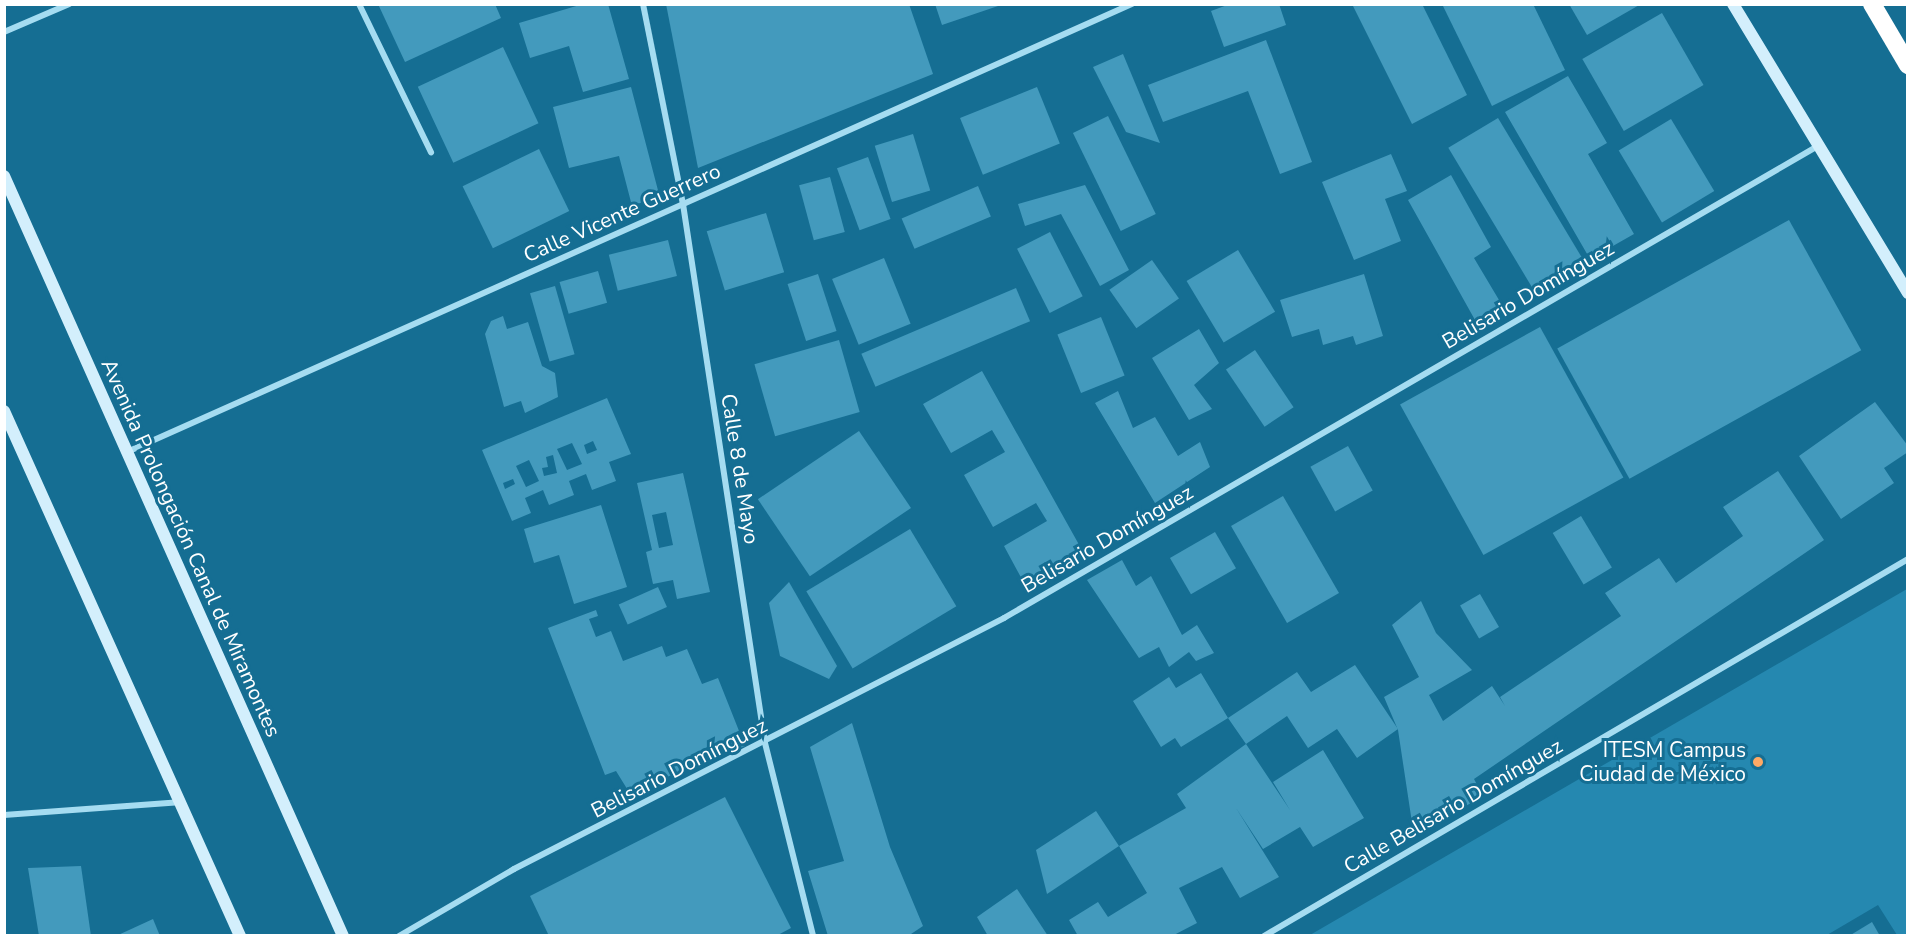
<!DOCTYPE html>
<html>
<head>
<meta charset="utf-8">
<style>
  body { margin:0 }
  #map { position:relative; width:1912px; height:940px; overflow:hidden; background:#156e93; font-family:"Nunito Sans",sans-serif }
  div>[style] { position:absolute }
  [style*='--x'] { left:calc(var(--x)*1px); top:calc(var(--y)*1px); width:calc(var(--w)*1px); rotate:calc(var(--a)*1deg) }
  .green>* { inset:0; background:#2588b0 }
  .building>* { inset:0; background:#439abd; transform-origin:0 0 }
  .street>* { height:6px; margin:-3px; padding:0 3px; transform-origin:3px; border-radius:3px; background:#a5dcf1 }
  .secondary>* { height:12px; margin:-6px; padding:0 6px; transform-origin:6px; border-radius:6px; background:#d3effc }
  .highway>* { height:18px; margin:-9px; padding:0 9px; transform-origin:9px; border-radius:9px; background:#fff }
  .dots>* { width:16px; height:16px; translate:-50% -50%; box-sizing:border-box; border:3px solid #156e93; border-radius:50% }
  span { translate:-50% -50%; white-space:nowrap; text-align:center; line-height:1.15; -webkit-text-stroke:6px #156e93; paint-order:stroke }
  .street-label { font-size:21px; color:#fff }
  .poi-label { font-size:21px; color:#fff }
  .right { translate:-100% -50%; text-align:right }
  .frame { position:absolute; inset:0; border:6px solid #fff; pointer-events:none }
</style>
</head>
<body>
<div id="map">
  <div class="green">
    <i style="clip-path:polygon(1907px 589px,1907px 935px,1897px 935px,1878px 905px,1827px 935px,1310px 935px)"></i>
  </div>
  <div class="building">
    <i style="clip-path:polygon(378px 4px,495px 4px,501px 18px,405px 62px)"></i>
    <i style="clip-path:polygon(583px 4px,608px 4px,629px 79px,583px 92px,569px 46px,530px 58px,519px 23px)"></i>
    <i style="clip-path:polygon(666px 4px,909px 4px,933px 74px,698px 168px)"></i>
    <i style="clip-path:polygon(935px 4px,1001px 4px,1001px 5px,942px 25px)"></i>
    <i style="clip-path:polygon(1230px 4px,1279px 4px,1286px 25px,1224px 47px,1211px 11px)"></i>
    <i style="clip-path:polygon(1352px 4px,1422px 4px,1467px 95px,1412px 124px)"></i>
    <i style="clip-path:polygon(1442px 4px,1533px 4px,1565px 70px,1492px 106px)"></i>
    <i style="clip-path:polygon(1569px 4px,1641px 4px,1587px 35px)"></i>
    <i style="left:1662px;top:13px;width:83px;height:92px;rotate:60deg"></i>
    <i style="clip-path:polygon(1266px 40px,1312px 162px,1280px 174px,1248px 91px,1163px 122px,1148px 85px)"></i>
    <i style="left:503px;top:47px;width:84px;height:94px;rotate:65deg"></i>
    <i style="clip-path:polygon(1123px 54px,1160px 143px,1126px 132px,1093px 67px)"></i>
    <i style="clip-path:polygon(1568px 76px,1607px 143px,1588px 154px,1634px 234px,1590px 259px,1505px 112px)"></i>
    <i style="clip-path:polygon(631px 87px,660px 198px,632px 206px,619px 156px,569px 168px,553px 107px)"></i>
    <i style="left:1037px;top:87px;width:61px;height:83px;rotate:68deg"></i>
    <i style="left:1108px;top:116px;width:109px;height:39px;rotate:64deg"></i>
    <i style="left:1498px;top:118px;width:164px;height:58px;rotate:59deg"></i>
    <i style="left:1671px;top:119px;width:84px;height:61px;rotate:59deg"></i>
    <i style="left:913px;top:134px;width:59px;height:40px;rotate:73deg"></i>
    <i style="left:539px;top:149px;width:69px;height:85px;rotate:64deg"></i>
    <i style="clip-path:polygon(1391px 154px,1407px 191px,1385px 199px,1401px 241px,1354px 260px,1322px 182px)"></i>
    <i style="left:868px;top:157px;width:66px;height:33px;rotate:70deg"></i>
    <i style="clip-path:polygon(1451px 175px,1491px 247px,1474px 258px,1502px 305px,1475px 320px,1408px 200px)"></i>
    <i style="left:830px;top:177px;width:57px;height:32px;rotate:75deg"></i>
    <i style="clip-path:polygon(1085px 185px,1129px 270px,1100px 286px,1061px 214px,1025px 226px,1018px 204px)"></i>
    <i style="left:978px;top:186px;width:33px;height:83px;rotate:67deg"></i>
    <i style="left:766px;top:213px;width:62px;height:62px;rotate:73deg"></i>
    <i style="left:1789px;top:220px;width:149px;height:265px;rotate:61deg"></i>
    <i style="left:1050px;top:232px;width:72px;height:37px;rotate:63deg"></i>
    <i style="left:668px;top:240px;width:37px;height:61px;rotate:76deg"></i>
    <i style="left:1238px;top:250px;width:72px;height:60px;rotate:59deg"></i>
    <i style="left:884px;top:258px;width:71px;height:56px;rotate:68deg"></i>
    <i style="left:1152px;top:260px;width:47px;height:52px;rotate:55deg"></i>
    <i style="left:598px;top:271px;width:33px;height:40px;rotate:74deg"></i>
    <i style="left:818px;top:274px;width:60px;height:32px;rotate:72deg"></i>
    <i style="clip-path:polygon(1364px 274px,1383px 336px,1356px 345px,1353px 336px,1323px 345px,1319px 329px,1292px 337px,1280px 300px)"></i>
    <i style="left:555px;top:286px;width:71px;height:26px;rotate:74deg"></i>
    <i style="left:1016px;top:288px;width:36px;height:168px;rotate:67deg"></i>
    <i style="clip-path:polygon(503px 316px,507px 329px,528px 322px,542px 366px,555px 373px,558px 397px,525px 413px,521px 401px,504px 407px,485px 334px,491px 321px)"></i>
    <i style="left:1101px;top:317px;width:63px;height:47px;rotate:68deg"></i>
    <i style="left:1540px;top:327px;width:172px;height:160px;rotate:61deg"></i>
    <i style="clip-path:polygon(1199px 329px,1219px 363px,1194px 385px,1212px 409px,1189px 420px,1152px 358px)"></i>
    <i style="left:839px;top:340px;width:75px;height:88px;rotate:74deg"></i>
    <i style="left:1255px;top:350px;width:69px;height:35px;rotate:56deg"></i>
    <i style="clip-path:polygon(982px 371px,1082px 550px,1024px 583px,1004px 546px,1047px 521px,1036px 503px,993px 527px,964px 475px,1005px 452px,992px 430px,951px 453px,923px 404px)"></i>
    <i style="clip-path:polygon(1118px 391px,1133px 428px,1155px 417px,1178px 456px,1200px 442px,1210px 467px,1155px 503px,1095px 403px)"></i>
    <i style="clip-path:polygon(evenodd,607px 398px,631px 454px,609px 462px,616px 481px,592px 490px,586px 474px,569px 481px,574px 495px,549px 505px,543px 490px,525px 498px,531px 513px,512px 521px,482px 450px,607px 398px,593px 441px,597px 450px,587px 454px,584px 445px,593px 441px,607px 398px,572px 443px,582px 464px,567px 470px,557px 449px,572px 443px,607px 398px,553px 455px,557px 473px,544px 476px,542px 468px,548px 467px,546px 457px,553px 455px,607px 398px,529px 460px,539px 481px,526px 487px,516px 466px,529px 460px,607px 398px,513px 479px,515px 484px,505px 489px,503px 483px,513px 479px)"></i>
    <i style="clip-path:polygon(1875px 402px,1908px 446px,1908px 452px,1884px 468px,1894px 483px,1841px 519px,1799px 456px)"></i>
    <i style="left:859px;top:431px;width:93px;height:122px;rotate:56deg"></i>
    <i style="left:1348px;top:446px;width:51px;height:43px;rotate:61deg"></i>
    <i style="clip-path:polygon(1778px 471px,1824px 540px,1474px 779px,1483px 796px,1414px 836px,1398px 730px,1384px 697px,1419px 677px,1392px 625px,1421px 601px,1436px 633px,1472px 670px,1429px 695px,1443px 721px,1492px 686px,1505px 706px,1500px 697px,1621px 616px,1605px 593px,1659px 558px,1676px 583px,1743px 536px,1723px 507px)"></i>
    <i style="clip-path:polygon(evenodd,683px 473px,710px 592px,677px 599px,673px 580px,653px 584px,646px 552px,652px 550px,637px 483px,683px 473px,666px 512px,673px 545px,659px 548px,652px 515px,666px 512px)"></i>
    <i style="left:1283px;top:496px;width:112px;height:60px;rotate:60deg"></i>
    <i style="clip-path:polygon(601px 505px,627px 587px,574px 604px,559px 555px,534px 563px,524px 529px)"></i>
    <i style="left:1581px;top:516px;width:60px;height:33px;rotate:59deg"></i>
    <i style="left:910px;top:529px;width:90px;height:121px;rotate:59deg"></i>
    <i style="left:1215px;top:532px;width:42px;height:52px;rotate:60deg"></i>
    <i style="clip-path:polygon(1122px 560px,1136px 586px,1151px 576px,1182px 635px,1197px 625px,1214px 653px,1196px 661px,1189px 652px,1169px 667px,1159px 647px,1139px 658px,1087px 580px)"></i>
    <i style="clip-path:polygon(789px 582px,837px 666px,829px 679px,780px 656px,769px 603px)"></i>
    <i style="left:658px;top:587px;width:22px;height:43px;rotate:66deg"></i>
    <i style="left:1480px;top:594px;width:38px;height:23px;rotate:60deg"></i>
    <i style="clip-path:polygon(596px 610px,598px 616px,589px 619px,596px 637px,611px 631px,623px 661px,662px 646px,666px 657px,687px 649px,702px 684px,718px 678px,745px 746px,629px 792px,616px 771px,605px 775px,548px 628px)"></i>
    <i style="clip-path:polygon(1355px 665px,1398px 729px,1357px 758px,1337px 729px,1308px 748px,1287px 716px,1246px 744px,1228px 718px,1297px 672px,1311px 692px)"></i>
    <i style="clip-path:polygon(1201px 673px,1228px 718px,1181px 747px,1175px 738px,1161px 747px,1133px 701px,1169px 677px,1176px 688px)"></i>
    <i style="clip-path:polygon(852px 723px,890px 847px,923px 926px,908px 936px,828px 936px,808px 871px,844px 861px,810px 747px)"></i>
    <i style="clip-path:polygon(1246px 744px,1290px 810px,1273px 782px,1323px 750px,1364px 818px,1313px 847px,1300px 827px,1263px 849px,1236px 808px,1279px 877px,1240px 898px,1222px 867px,1179px 888px,1197px 923px,1172px 936px,1078px 936px,1069px 920px,1098px 902px,1108px 917px,1147px 893px,1119px 846px,1186px 808px,1177px 794px)"></i>
    <i style="clip-path:polygon(725px 797px,791px 928px,776px 936px,549px 936px,530px 896px)"></i>
    <i style="clip-path:polygon(1096px 811px,1119px 846px,1047px 894px,1036px 850px)"></i>
    <i style="clip-path:polygon(81px 866px,91px 936px,39px 936px,28px 868px)"></i>
    <i style="clip-path:polygon(1017px 889px,1048px 936px,988px 936px,977px 917px)"></i>
    <i style="clip-path:polygon(153px 919px,160px 936px,116px 936px)"></i>
    <i style="clip-path:polygon(1872px 922px,1880px 936px,1849px 936px)"></i>
  </div>
  <div class="street">
    <i style="--x:359;--y:4;--w:165;--a:64.1"></i>
    <i style="--x:643;--y:4;--w:204;--a:78.7"></i>
    <i style="--x:683;--y:204;--w:545;--a:81.35"></i>
    <i style="--x:765;--y:743;--w:199;--a:76"></i>
    <i style="--x:4;--y:32;--w:71;--a:-23.3"></i>
    <i style="--x:127;--y:452;--w:1100;--a:-24.03"></i>
    <i style="--x:4;--y:815;--w:175;--a:-4.2"></i>
    <i style="--x:399;--y:936;--w:133;--a:-30.2"></i>
    <i style="--x:514;--y:869;--w:551;--a:-27.12"></i>
    <i style="--x:1004;--y:618;--w:941;--a:-30.11"></i>
    <i style="--x:1264;--y:936;--w:746;--a:-30.34"></i>
  </div>
  <div class="secondary">
    <i style="--x:1733;--y:4;--w:338;--a:58.8"></i>
    <i style="--x:4;--y:176;--w:832;--a:65.96"></i>
    <i style="--x:4;--y:411;--w:576;--a:65.79"></i>
  </div>
  <div class="highway">
    <i style="--x:1872;--y:4;--w:71;--a:59.5"></i>
  </div>
  <div class="dots">
    <i style="left:1758px;top:762px;background:#ffa965"></i>
  </div>
  <div class="street-label">
    <span style="left:622px;top:213px;rotate:-24deg">Calle Vicente Guerrero</span>
    <span style="left:1528px;top:295px;rotate:-30deg">Belisario Domínguez</span>
    <span style="left:740px;top:469px;rotate:81deg">Calle 8 de Mayo</span>
    <span style="left:1107px;top:539px;rotate:-30deg">Belisario Domínguez</span>
    <span style="left:191px;top:548px;rotate:66deg">Avenida Prolongación Canal de Miramontes</span>
    <span style="left:679px;top:768px;rotate:-27deg">Belisario Domínguez</span>
    <span style="left:1453px;top:806px;rotate:-30deg">Calle Belisario Domínguez</span>
  </div>
  <div class="poi-label">
    <span class="right" style="left:1746px;top:762px">ITESM Campus<br>Ciudad de México</span>
  </div>
  <div class="frame"></div>
</div>
</body>
</html>
